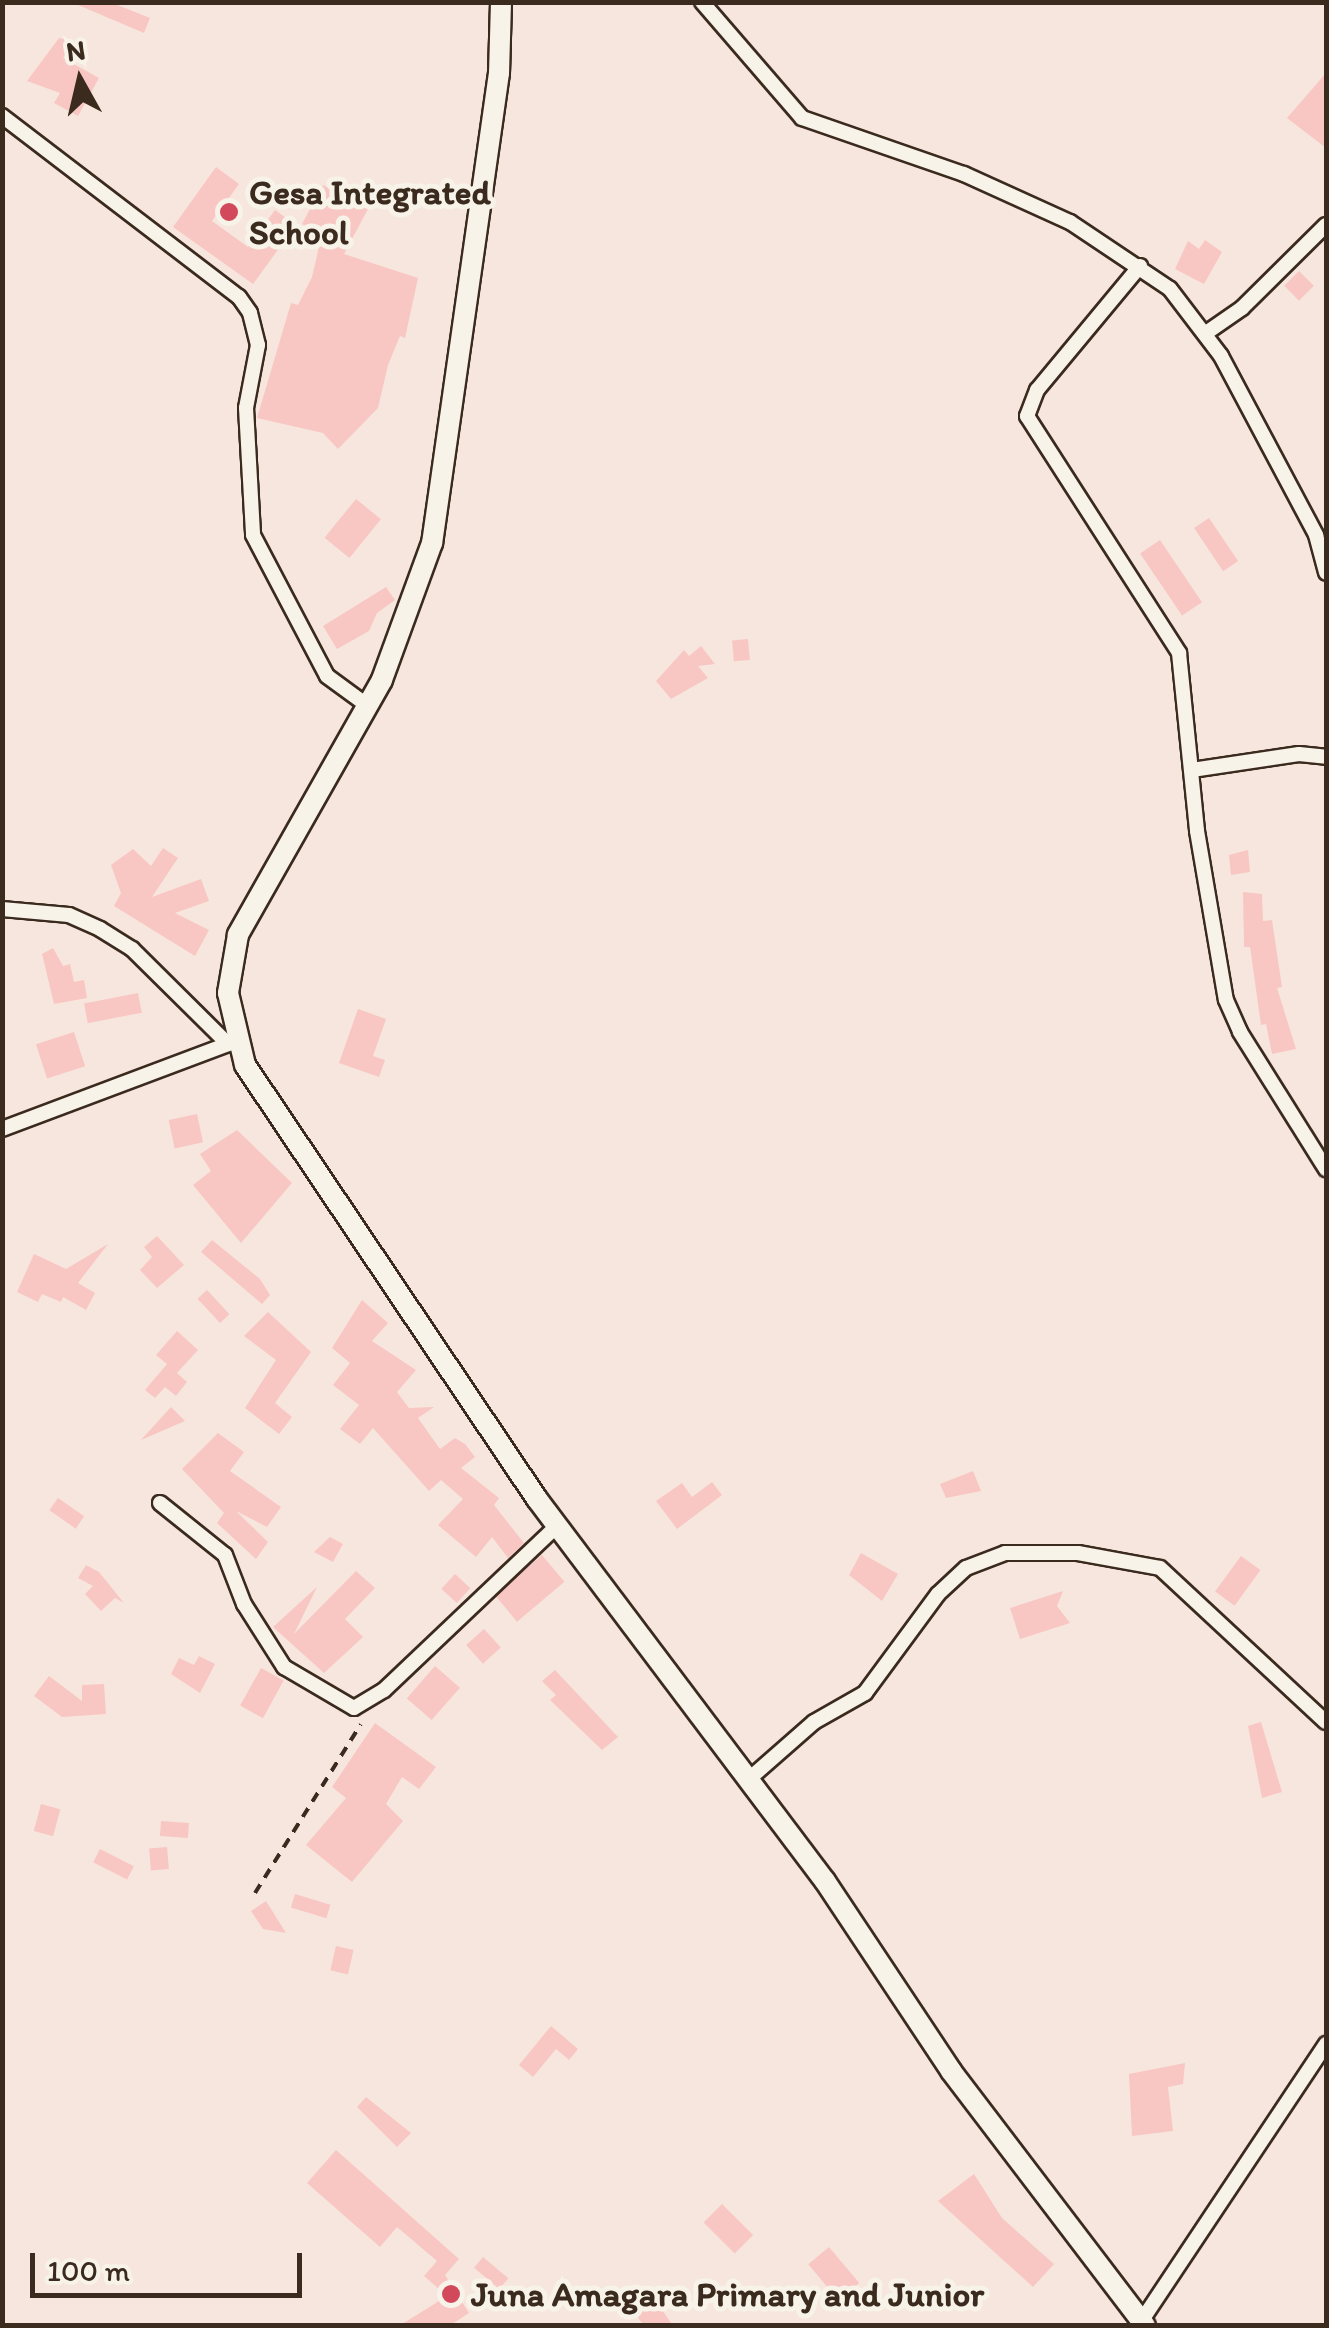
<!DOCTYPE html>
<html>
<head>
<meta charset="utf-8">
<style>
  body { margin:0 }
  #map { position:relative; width:1329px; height:2328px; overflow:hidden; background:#f7e6dd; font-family:Itim,sans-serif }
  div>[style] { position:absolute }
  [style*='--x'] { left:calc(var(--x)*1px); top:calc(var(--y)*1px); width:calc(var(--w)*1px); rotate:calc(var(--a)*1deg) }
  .building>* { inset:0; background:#f8c7c3; transform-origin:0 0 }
  .path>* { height:4px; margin-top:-2px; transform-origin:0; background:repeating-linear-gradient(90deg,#3b2a1e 0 10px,transparent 0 18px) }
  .roads { filter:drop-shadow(2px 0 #3b2a1e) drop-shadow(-2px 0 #3b2a1e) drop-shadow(0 2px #3b2a1e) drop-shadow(0 -2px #3b2a1e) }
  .minor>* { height:14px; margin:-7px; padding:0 7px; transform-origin:7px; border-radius:7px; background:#f7f3e8 }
  .secondary>* { height:20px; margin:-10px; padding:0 10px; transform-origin:10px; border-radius:10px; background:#f7f3e8 }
  .dots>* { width:28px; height:28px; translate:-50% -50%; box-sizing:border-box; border:5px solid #f7f3e8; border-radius:50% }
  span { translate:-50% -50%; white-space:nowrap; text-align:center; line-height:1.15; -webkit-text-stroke:10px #f7f3e8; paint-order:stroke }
  .poi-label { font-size:35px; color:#3b2a1e; font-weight:700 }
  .left { translate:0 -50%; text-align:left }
  .frame { position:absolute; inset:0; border:5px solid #3b2a1e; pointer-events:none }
  .north { position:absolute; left:30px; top:30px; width:100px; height:100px; -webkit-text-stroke:8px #f7f3e8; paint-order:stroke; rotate:352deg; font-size:28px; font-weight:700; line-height:40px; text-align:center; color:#3b2a1e }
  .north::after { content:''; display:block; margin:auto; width:35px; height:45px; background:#3b2a1e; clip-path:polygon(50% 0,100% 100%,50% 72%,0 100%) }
  .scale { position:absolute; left:30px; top:2253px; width:272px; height:45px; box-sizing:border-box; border:5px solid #3b2a1e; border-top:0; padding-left:12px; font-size:30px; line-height:35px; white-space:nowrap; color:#3b2a1e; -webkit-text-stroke:8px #f7f3e8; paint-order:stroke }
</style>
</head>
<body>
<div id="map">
  <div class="building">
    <i style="clip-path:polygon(71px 2px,110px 2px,150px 18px,144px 33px)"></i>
    <i style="clip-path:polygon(59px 38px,76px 42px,63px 58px,99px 78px,78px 116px,54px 103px,60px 93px,27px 81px)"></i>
    <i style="clip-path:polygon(1326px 73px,1326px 148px,1287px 118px)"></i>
    <i style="clip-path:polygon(216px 167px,239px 184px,212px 221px,248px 247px,275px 210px,296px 225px,253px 284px,173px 227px)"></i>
    <i style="clip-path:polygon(323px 185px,368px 209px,344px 254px,418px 278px,405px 338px,400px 336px,388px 365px,378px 408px,338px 449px,323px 433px,257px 418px,291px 303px,298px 305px,312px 277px,322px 234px,302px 224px)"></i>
    <i style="clip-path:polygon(1205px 240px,1222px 252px,1204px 284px,1175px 269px,1188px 241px,1199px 249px)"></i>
    <i style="left:1299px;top:271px;width:21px;height:21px;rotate:45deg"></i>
    <i style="left:356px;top:499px;width:32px;height:50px;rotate:39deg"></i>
    <i style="left:1209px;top:518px;width:52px;height:18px;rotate:56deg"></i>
    <i style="left:1160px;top:540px;width:75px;height:24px;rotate:56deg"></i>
    <i style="clip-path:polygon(386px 587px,395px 600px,377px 613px,369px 631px,337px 649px,323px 626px)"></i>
    <i style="left:748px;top:639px;width:21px;height:16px;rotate:85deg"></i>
    <i style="clip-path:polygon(701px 646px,715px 664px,698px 666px,708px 678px,671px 699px,656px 681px,684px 650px,689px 656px)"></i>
    <i style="clip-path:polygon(163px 848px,178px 858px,152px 897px,201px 879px,209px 901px,175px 913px,209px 930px,195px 956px,114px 906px,121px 893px,111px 865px,133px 849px,151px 866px)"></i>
    <i style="clip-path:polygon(1248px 850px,1250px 872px,1231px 875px,1229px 855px)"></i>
    <i style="clip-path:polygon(1243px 892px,1262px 894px,1263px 921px,1272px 920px,1282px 987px,1277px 988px,1296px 1049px,1272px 1054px,1266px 1024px,1261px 1025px,1250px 947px,1244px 947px)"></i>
    <i style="clip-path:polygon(53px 948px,63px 966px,70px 964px,74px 982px,84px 980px,87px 998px,54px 1004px,42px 954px)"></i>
    <i style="left:138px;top:993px;width:20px;height:55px;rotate:79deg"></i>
    <i style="clip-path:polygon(358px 1009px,386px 1019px,373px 1056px,385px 1060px,379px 1077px,339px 1063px)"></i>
    <i style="left:74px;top:1032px;width:36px;height:40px;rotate:72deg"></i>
    <i style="left:197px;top:1114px;width:29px;height:29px;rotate:78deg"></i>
    <i style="clip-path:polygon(237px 1130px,292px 1183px,241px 1243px,193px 1185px,211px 1171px,200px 1154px)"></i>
    <i style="clip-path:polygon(157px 1236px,184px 1265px,157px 1288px,140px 1270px,152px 1257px,144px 1247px)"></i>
    <i style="clip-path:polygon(212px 1240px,260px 1279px,270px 1295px,262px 1304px,201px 1252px)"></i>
    <i style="clip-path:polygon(108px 1244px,78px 1283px,95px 1293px,86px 1310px,63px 1297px,61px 1302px,42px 1294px,38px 1302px,17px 1292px,34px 1254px,66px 1269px)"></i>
    <i style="left:207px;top:1290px;width:33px;height:13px;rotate:47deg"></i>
    <i style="clip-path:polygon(362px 1300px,388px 1323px,372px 1341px,416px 1370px,397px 1392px,409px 1408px,434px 1407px,418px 1418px,440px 1449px,455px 1438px,465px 1444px,475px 1457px,461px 1468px,499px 1498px,494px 1505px,524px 1543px,508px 1558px,492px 1537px,476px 1557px,438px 1525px,463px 1499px,441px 1480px,429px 1491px,373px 1428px,360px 1444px,340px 1429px,359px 1405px,333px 1385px,350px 1363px,332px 1348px)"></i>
    <i style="clip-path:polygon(268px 1312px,311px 1352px,275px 1403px,292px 1417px,279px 1434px,245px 1408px,276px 1360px,244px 1336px)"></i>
    <i style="clip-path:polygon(177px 1331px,198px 1350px,177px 1373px,187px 1382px,176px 1396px,165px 1387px,155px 1398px,145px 1390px,167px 1364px,156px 1355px)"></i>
    <i style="clip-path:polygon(171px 1407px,185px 1421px,141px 1440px)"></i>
    <i style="clip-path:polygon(218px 1433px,244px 1452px,230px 1471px,281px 1507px,267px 1527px,236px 1511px,268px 1542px,256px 1559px,217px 1523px,224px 1513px,182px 1469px)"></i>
    <i style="clip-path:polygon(973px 1471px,981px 1491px,946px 1498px,940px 1484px)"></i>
    <i style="clip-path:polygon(712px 1482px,722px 1495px,677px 1529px,656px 1501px,682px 1483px,692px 1497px)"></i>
    <i style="left:58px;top:1498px;width:32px;height:15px;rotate:35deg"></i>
    <i style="clip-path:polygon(330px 1537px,343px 1544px,333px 1562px,314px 1552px)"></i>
    <i style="clip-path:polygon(861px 1553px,898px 1574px,882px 1601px,849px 1575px)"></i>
    <i style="left:542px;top:1555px;width:35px;height:62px;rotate:50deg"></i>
    <i style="left:1241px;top:1556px;width:24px;height:44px;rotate:36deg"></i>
    <i style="clip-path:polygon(86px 1565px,99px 1572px,124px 1603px,115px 1598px,101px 1611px,85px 1594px,93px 1586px,78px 1578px)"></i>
    <i style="clip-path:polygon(356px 1571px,375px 1588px,345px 1619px,363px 1637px,324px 1673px,273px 1627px,317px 1587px,294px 1634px)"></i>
    <i style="left:455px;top:1574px;width:21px;height:20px;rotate:43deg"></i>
    <i style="clip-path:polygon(1063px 1591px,1057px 1606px,1070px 1623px,1020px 1639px,1010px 1608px)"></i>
    <i style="left:484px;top:1629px;width:25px;height:24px;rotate:48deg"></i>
    <i style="clip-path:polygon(199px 1656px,215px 1664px,200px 1693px,171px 1674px,179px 1658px,194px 1665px)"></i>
    <i style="left:435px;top:1666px;width:33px;height:43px;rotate:41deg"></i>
    <i style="left:261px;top:1668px;width:26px;height:43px;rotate:29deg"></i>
    <i style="clip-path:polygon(555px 1670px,618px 1737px,602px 1750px,550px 1700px,556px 1695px,542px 1681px)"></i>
    <i style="clip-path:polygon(49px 1676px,82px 1701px,82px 1685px,104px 1684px,106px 1714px,62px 1717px,34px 1696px)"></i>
    <i style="clip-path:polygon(1261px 1722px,1282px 1792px,1262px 1798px,1248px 1726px)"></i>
    <i style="clip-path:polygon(375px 1723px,436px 1767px,419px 1789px,402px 1777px,386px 1804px,403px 1821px,352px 1882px,306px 1845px,346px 1798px,332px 1787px)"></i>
    <i style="left:41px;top:1804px;width:20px;height:28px;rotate:15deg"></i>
    <i style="left:161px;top:1821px;width:28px;height:15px;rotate:4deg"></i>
    <i style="left:167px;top:1847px;width:22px;height:18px;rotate:85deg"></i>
    <i style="left:100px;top:1849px;width:38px;height:15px;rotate:27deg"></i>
    <i style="left:295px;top:1894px;width:37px;height:14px;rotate:17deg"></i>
    <i style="clip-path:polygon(266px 1901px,286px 1933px,263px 1929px,251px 1911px)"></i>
    <i style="left:336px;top:1946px;width:18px;height:25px;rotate:13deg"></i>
    <i style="clip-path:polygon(551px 2026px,578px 2049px,569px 2060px,556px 2049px,533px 2077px,519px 2065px)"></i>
    <i style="clip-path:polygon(1185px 2063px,1183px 2084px,1168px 2087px,1173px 2131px,1132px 2136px,1129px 2074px)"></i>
    <i style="clip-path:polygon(366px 2097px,411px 2133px,397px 2147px,357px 2107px)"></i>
    <i style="clip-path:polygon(336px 2150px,459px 2259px,445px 2275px,469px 2313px,449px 2326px,399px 2326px,447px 2296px,424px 2276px,437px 2261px,397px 2227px,380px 2247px,307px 2183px)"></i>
    <i style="clip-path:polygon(974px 2174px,1002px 2218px,1054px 2264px,1033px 2287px,938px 2201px)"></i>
    <i style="left:722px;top:2204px;width:44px;height:26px;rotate:45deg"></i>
    <i style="left:829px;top:2247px;width:47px;height:27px;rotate:50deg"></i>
    <i style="left:483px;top:2257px;width:33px;height:14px;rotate:40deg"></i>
    <i style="clip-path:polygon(648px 2289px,673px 2326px,644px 2326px,628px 2303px)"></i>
  </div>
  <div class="path">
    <i style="--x:255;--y:1893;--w:199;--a:-57.9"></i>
  </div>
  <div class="roads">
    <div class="minor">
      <i style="--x:702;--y:2;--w:153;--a:49.2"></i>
      <i style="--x:802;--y:118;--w:171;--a:19.1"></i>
      <i style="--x:964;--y:174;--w:116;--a:24.4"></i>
      <i style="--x:1070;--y:222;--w:120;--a:33.8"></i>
      <i style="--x:1170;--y:289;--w:84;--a:52.7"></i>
      <i style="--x:1221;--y:356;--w:203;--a:62"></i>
      <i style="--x:1316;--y:535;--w:39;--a:75"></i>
      <i style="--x:2;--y:116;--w:298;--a:37.4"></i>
      <i style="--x:239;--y:297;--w:19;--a:55"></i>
      <i style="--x:250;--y:313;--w:33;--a:76"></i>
      <i style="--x:258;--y:345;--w:64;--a:100.8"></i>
      <i style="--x:246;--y:408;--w:127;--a:86.8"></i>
      <i style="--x:253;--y:535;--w:159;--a:62.3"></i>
      <i style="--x:327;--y:676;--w:51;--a:36.2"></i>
      <i style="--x:1140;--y:266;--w:161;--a:129.7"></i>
      <i style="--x:1037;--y:390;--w:28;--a:111"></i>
      <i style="--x:1027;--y:416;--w:282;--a:57.3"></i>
      <i style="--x:1179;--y:653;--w:179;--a:84.2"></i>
      <i style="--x:1197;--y:831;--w:171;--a:80.3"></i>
      <i style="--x:1226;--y:1000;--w:35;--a:66"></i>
      <i style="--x:1240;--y:1032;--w:162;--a:57.9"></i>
      <i style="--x:1206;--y:333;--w:44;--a:-34.8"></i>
      <i style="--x:1242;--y:308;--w:118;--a:-44.7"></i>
      <i style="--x:1192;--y:770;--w:108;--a:-8.5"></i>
      <i style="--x:1299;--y:754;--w:27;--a:6"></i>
      <i style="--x:2;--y:909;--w:67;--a:5.1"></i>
      <i style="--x:69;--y:915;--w:34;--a:24"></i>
      <i style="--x:100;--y:929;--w:38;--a:32"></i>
      <i style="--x:132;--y:949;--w:135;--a:44.7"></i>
      <i style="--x:2;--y:1129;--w:250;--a:-20.6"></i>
      <i style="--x:160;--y:1503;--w:83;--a:38.7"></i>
      <i style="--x:225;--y:1555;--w:53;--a:68.8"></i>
      <i style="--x:244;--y:1604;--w:75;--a:57.6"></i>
      <i style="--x:284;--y:1667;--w:81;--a:30.4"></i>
      <i style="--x:354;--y:1708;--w:35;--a:-31"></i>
      <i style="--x:384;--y:1690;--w:240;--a:-43.5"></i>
      <i style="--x:749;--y:1779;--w:86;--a:-41.2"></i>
      <i style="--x:814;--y:1722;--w:59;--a:-29.6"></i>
      <i style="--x:865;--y:1693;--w:123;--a:-53.6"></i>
      <i style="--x:938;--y:1594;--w:38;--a:-43"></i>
      <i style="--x:966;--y:1568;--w:42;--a:-21"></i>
      <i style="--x:1005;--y:1553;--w:73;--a:0"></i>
      <i style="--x:1078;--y:1553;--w:83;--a:10.4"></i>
      <i style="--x:1160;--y:1568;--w:226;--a:42.9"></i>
      <i style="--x:1142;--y:2320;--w:332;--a:-56.3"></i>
    </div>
    <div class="secondary">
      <i style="--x:501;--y:2;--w:71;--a:91.6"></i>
      <i style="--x:499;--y:73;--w:475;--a:98.1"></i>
      <i style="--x:432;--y:543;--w:146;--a:110.1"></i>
      <i style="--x:382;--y:680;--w:293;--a:119.5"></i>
      <i style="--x:238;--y:935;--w:59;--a:99.8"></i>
      <i style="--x:228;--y:993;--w:74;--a:76.7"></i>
      <i style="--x:245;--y:1065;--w:523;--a:56.07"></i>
      <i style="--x:537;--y:1499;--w:478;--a:53"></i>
      <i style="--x:825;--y:1881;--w:228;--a:56.4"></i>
      <i style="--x:951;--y:2071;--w:320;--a:52.7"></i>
    </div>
  </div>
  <div class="dots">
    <i style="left:229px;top:212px;background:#d1495b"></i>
    <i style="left:451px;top:2294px;background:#d1495b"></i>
  </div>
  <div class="poi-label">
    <span class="left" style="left:249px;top:212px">Gesa Integrated<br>School</span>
    <span class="left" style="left:471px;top:2294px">Juna Amagara Primary and Junior</span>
  </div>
  <div class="frame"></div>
  <div class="north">N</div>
  <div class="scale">100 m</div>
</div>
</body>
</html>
